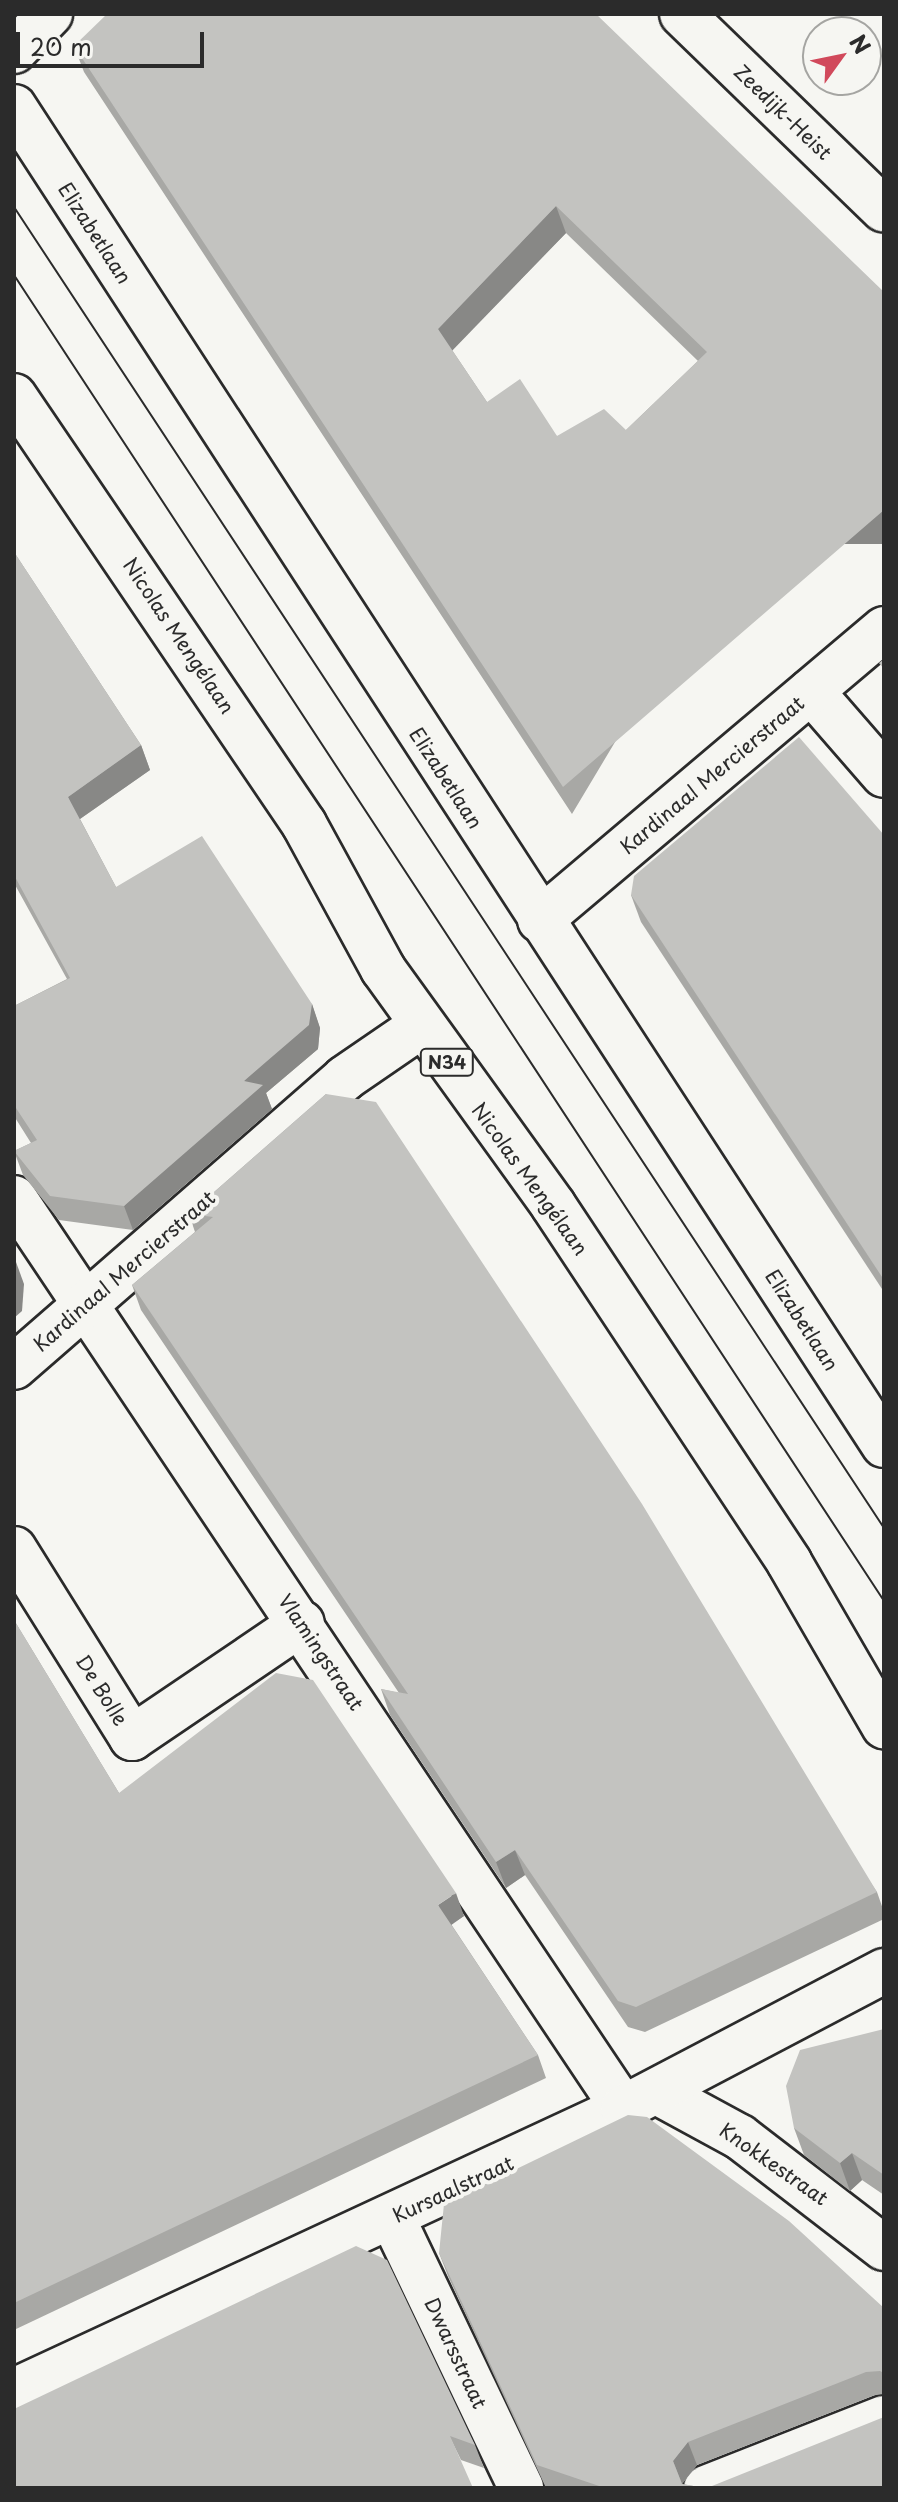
<!DOCTYPE html>
<html>
<head>
<meta charset="utf-8">
<style>
  body { margin:0 }
  #map { position:relative; width:898px; height:2502px; overflow:hidden; background:#f6f6f2; font-family:"Playpen Sans",sans-serif }
  div>[style] { position:absolute }
  [style*='--x'] { left:calc(var(--x)*1px); top:calc(var(--y)*1px); width:calc(var(--w)*1px); rotate:calc(var(--a)*1deg) }
  .roads { filter:drop-shadow(2px 0 #2b2b2b) drop-shadow(-2px 0 #2b2b2b) drop-shadow(0 2px #2b2b2b) drop-shadow(0 -2px #2b2b2b) }
  .minor>* { height:44px; margin:-22px; padding:0 22px; transform-origin:22px; border-radius:22px; background:#f6f6f2 }
  .major>* { height:44px; margin:-22px; padding:0 22px; transform-origin:22px; border-radius:22px; background:#f6f6f2 }
  .tram>* { height:2px; margin:-1px; padding:0 1px; transform-origin:1px; border-radius:1px; background:#2b2b2b }
  .wall>* { inset:0; background:#a8a8a5 }
  .shaded-wall>* { inset:0; background:#888886; transform-origin:0 0 }
  .building>* { inset:0; background:#c3c3c0 }
  span { translate:-50% -50%; white-space:nowrap; text-align:center; line-height:1.15; -webkit-text-stroke:8px #f6f6f2; paint-order:stroke }
  .shield-label span { padding:2px 6px; background:#f6f6f2; border:2px solid; border-radius:6px; -webkit-text-stroke-width:0 }
  .shield-label { font-size:18px; color:#2b2b2b; font-weight:700 }
  .street-label { font-size:20px; color:#2b2b2b }
  .frame { position:absolute; inset:0; border:16px solid #2b2b2b; pointer-events:none }
  .north { position:absolute; left:802px; top:16px; width:80px; height:80px; box-sizing:border-box; background:#f6f6f2; border:2px solid #a5a5a2; border-radius:50%; rotate:57deg; font-size:22px; font-weight:700; line-height:32px; text-align:center; color:#2b2b2b }
  .north::after { content:''; display:block; margin:auto; width:28px; height:36px; background:#d1495b; clip-path:polygon(50% 0,100% 100%,50% 72%,0 100%) }
  .scale { position:absolute; left:16px; top:32px; width:188px; height:36px; box-sizing:border-box; border:4px solid #2b2b2b; border-top:0; padding-left:10px; font-size:24px; line-height:28px; white-space:nowrap; color:#2b2b2b; -webkit-text-stroke:6px #f6f6f2; paint-order:stroke }
</style>
</head>
<body>
<div id="map">
  <div class="roads">
    <div class="minor">
      <i style="--x:682;--y:14;--w:281;--a:44.1"></i>
      <i style="--x:14;--y:51;--w:52;--a:-45.8"></i>
      <i style="--x:14;--y:107;--w:1596;--a:56.97"></i>
      <i style="--x:811;--y:691;--w:111;--a:49"></i>
      <i style="--x:540;--y:920;--w:451;--a:-40.2"></i>
      <i style="--x:14;--y:1198;--w:1095;--a:56.21"></i>
      <i style="--x:14;--y:1367;--w:439;--a:-41.1"></i>
      <i style="--x:345;--y:1078;--w:93;--a:-34.5"></i>
      <i style="--x:14;--y:1549;--w:223;--a:58"></i>
      <i style="--x:132;--y:1738;--w:205;--a:-34.1"></i>
      <i style="--x:657;--y:2092;--w:94;--a:28.5"></i>
      <i style="--x:740;--y:2137;--w:182;--a:37.6"></i>
      <i style="--x:392;--y:2217;--w:300;--a:64.5"></i>
      <i style="--x:14;--y:2391;--w:672;--a:-24.92"></i>
      <i style="--x:623;--y:2108;--w:295;--a:-27.7"></i>
      <i style="--x:706;--y:2488;--w:191;--a:-21.5"></i>
    </div>
    <div class="major">
      <i style="--x:14;--y:396;--w:517;--a:55.88"></i>
      <i style="--x:304;--y:824;--w:165;--a:61.4"></i>
      <i style="--x:383;--y:969;--w:291;--a:54.2"></i>
      <i style="--x:553;--y:1205;--w:428;--a:56.5"></i>
      <i style="--x:789;--y:1562;--w:190;--a:59.9"></i>
    </div>
  </div>
  <div class="tram">
    <i style="--x:14;--y:207;--w:1582;--a:56.63"></i>
    <i style="--x:14;--y:275;--w:1586;--a:56.73"></i>
  </div>
  <div class="wall">
    <i style="clip-path:polygon(evenodd,74px 46px,884px 292px,572px 814px,84px 72px,74px 46px,566px 233px,698px 361px,626px 430px,557px 436px,487px 402px,452px 350px,566px 233px)"></i>
    <i style="clip-path:polygon(14px 552px,141px 745px,150px 770px,80px 819px,116px 887px,312px 1004px,320px 1028px,318px 1049px,266px 1093px,272px 1109px,133px 1230px,59px 1220px,23px 1175px,14px 1151px,31px 1143px,14px 1116px,14px 1006px,67px 979px,14px 883px)"></i>
    <i style="clip-path:polygon(884px 835px,884px 1292px,641px 922px,631px 895px)"></i>
    <i style="clip-path:polygon(326px 1094px,877px 1892px,884px 1912px,884px 1919px,645px 2032px,628px 2027px,525px 1875px,506px 1888px,390px 1715px,381px 1689px,399px 1693px,141px 1310px,132px 1285px,195px 1232px,189px 1214px)"></i>
    <i style="clip-path:polygon(14px 1620px,119px 1793px,464px 1916px,451px 1924px,538px 2055px,546px 2078px,14px 2330px)"></i>
    <i style="clip-path:polygon(884px 2029px,884px 2195px,862px 2180px,850px 2191px,804px 2155px,794px 2128px)"></i>
    <i style="clip-path:polygon(356px 2246px,475px 2445px,484px 2468px,461px 2460px)"></i>
    <i style="clip-path:polygon(439px 2253px,884px 2308px,884px 2394px,875px 2395px,697px 2465px,682px 2484px,705px 2488px,546px 2488px,448px 2276px)"></i>
  </div>
  <div class="shaded-wall">
    <i style="clip-path:polygon(556px 206px,566px 233px,448px 355px,438px 329px)"></i>
    <i style="left:884px;top:510px;width:34px;height:424px;rotate:90deg"></i>
    <i style="clip-path:polygon(141px 745px,150px 770px,77px 821px,68px 797px)"></i>
    <i style="clip-path:polygon(312px 1004px,320px 1028px,318px 1049px,266px 1093px,272px 1109px,133px 1230px,124px 1206px,244px 1081px)"></i>
    <i style="clip-path:polygon(16px 1262px,24px 1284px,22px 1311px,14px 1318px,14px 1282px)"></i>
    <i style="clip-path:polygon(515px 1850px,525px 1875px,506px 1888px,496px 1862px)"></i>
    <i style="clip-path:polygon(456px 1893px,464px 1916px,447px 1928px,438px 1905px)"></i>
    <i style="clip-path:polygon(852px 2153px,862px 2180px,850px 2191px,840px 2163px)"></i>
    <i style="clip-path:polygon(688px 2442px,697px 2465px,682px 2484px,673px 2461px)"></i>
  </div>
  <div class="building">
    <i style="clip-path:polygon(evenodd,107px 14px,596px 14px,884px 292px,884px 510px,563px 787px,74px 46px,107px 14px,556px 206px,707px 352px,626px 430px,604px 409px,557px 436px,520px 379px,487px 402px,438px 329px,556px 206px)"></i>
    <i style="clip-path:polygon(14px 552px,141px 745px,68px 797px,116px 887px,202px 836px,312px 1004px,309px 1025px,244px 1081px,263px 1085px,124px 1206px,50px 1196px,14px 1151px,37px 1140px,14px 1105px,14px 1006px,70px 978px,14px 875px)"></i>
    <i style="clip-path:polygon(884px 659px,884px 669px,879px 663px)"></i>
    <i style="clip-path:polygon(799px 737px,884px 835px,884px 1280px,631px 895px,634px 876px)"></i>
    <i style="clip-path:polygon(326px 1094px,376px 1102px,642px 1504px,877px 1892px,636px 2007px,618px 2001px,515px 1850px,496px 1862px,381px 1689px,408px 1694px,132px 1285px,213px 1217px,189px 1214px)"></i>
    <i style="clip-path:polygon(14px 1258px,16px 1262px,14px 1282px)"></i>
    <i style="clip-path:polygon(14px 1620px,119px 1793px,276px 1673px,313px 1680px,456px 1893px,438px 1905px,538px 2055px,14px 2303px)"></i>
    <i style="clip-path:polygon(884px 2029px,884px 2175px,852px 2153px,840px 2163px,794px 2128px,786px 2086px,800px 2050px)"></i>
    <i style="clip-path:polygon(628px 2115px,647px 2117px,789px 2221px,884px 2308px,884px 2373px,880px 2371px,866px 2372px,688px 2442px,673px 2461px,682px 2484px,705px 2488px,605px 2488px,537px 2465px,439px 2253px,444px 2204px)"></i>
    <i style="clip-path:polygon(356px 2246px,387px 2260px,475px 2445px,450px 2436px,473px 2488px,14px 2488px,14px 2409px)"></i>
    <i style="clip-path:polygon(884px 2417px,884px 2488px,707px 2488px)"></i>
  </div>
  <div class="shield-label">
    <span style="left:447px;top:1062px">N34</span>
  </div>
  <div class="street-label">
    <span style="left:783px;top:112px;rotate:44deg">Zeedijk-Heist</span>
    <span style="left:95px;top:233px;rotate:57deg">Elizabetlaan</span>
    <span style="left:179px;top:636px;rotate:56deg">Nicolas Mengélaan</span>
    <span style="left:712px;top:775px;rotate:-40deg">Kardinaal Mercierstraat</span>
    <span style="left:446px;top:778px;rotate:57deg">Elizabetlaan</span>
    <span style="left:530px;top:1179px;rotate:54deg">Nicolas Mengélaan</span>
    <span style="left:124px;top:1271px;rotate:-41deg">Kardinaal Mercierstraat</span>
    <span style="left:802px;top:1320px;rotate:57deg">Elizabetlaan</span>
    <span style="left:321px;top:1652px;rotate:56deg">Vlamingstraat</span>
    <span style="left:102px;top:1690px;rotate:58deg">De Bolle</span>
    <span style="left:774px;top:2164px;rotate:35deg">Knokkestraat</span>
    <span style="left:453px;top:2189px;rotate:-25deg">Kursaalstraat</span>
    <span style="left:456px;top:2353px;rotate:65deg">Dwarsstraat</span>
  </div>
  <div class="frame"></div>
  <div class="north">N</div>
  <div class="scale">20 m</div>
</div>
</body>
</html>
